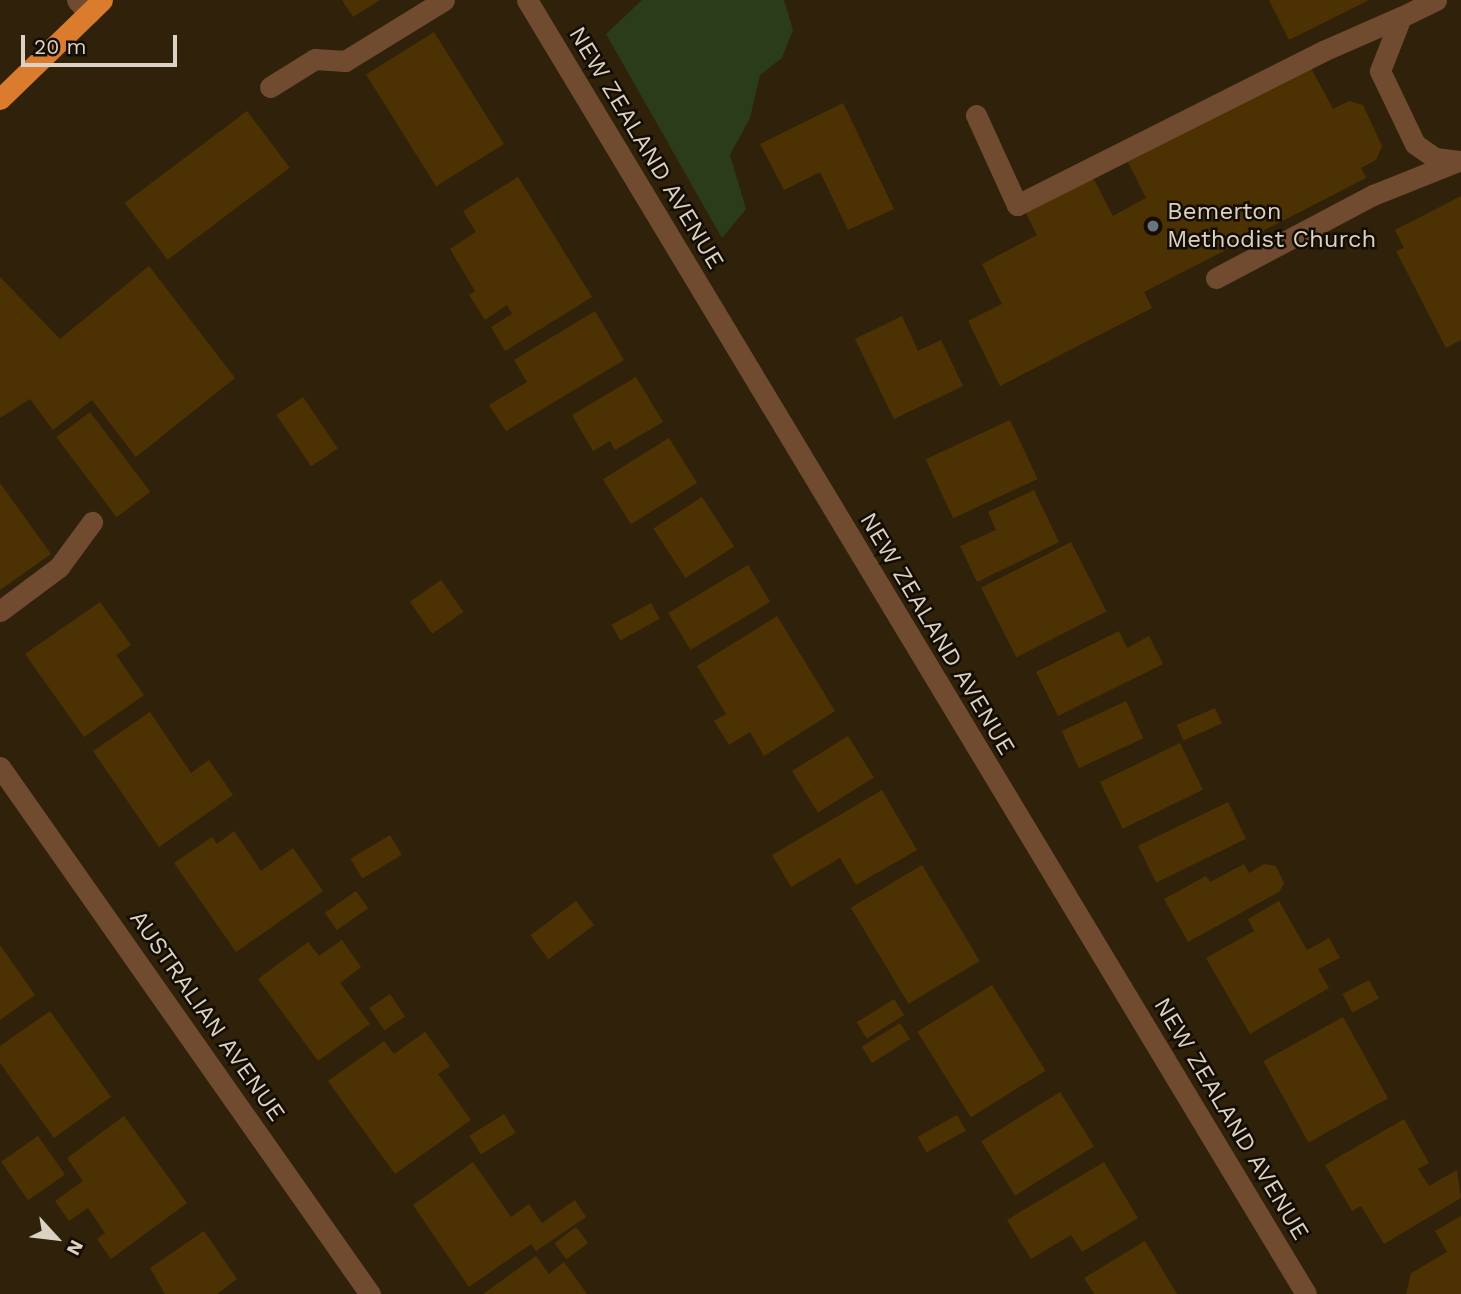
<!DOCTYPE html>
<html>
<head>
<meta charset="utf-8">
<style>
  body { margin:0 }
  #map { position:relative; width:1461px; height:1294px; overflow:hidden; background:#30220a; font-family:"Work Sans",sans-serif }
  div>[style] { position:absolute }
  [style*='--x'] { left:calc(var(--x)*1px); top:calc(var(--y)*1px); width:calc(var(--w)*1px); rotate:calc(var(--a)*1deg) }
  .green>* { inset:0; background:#2a3c1a }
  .building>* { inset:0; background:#4c3102; transform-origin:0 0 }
  .lane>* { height:21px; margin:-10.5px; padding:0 10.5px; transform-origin:10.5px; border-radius:10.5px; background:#714b30 }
  .street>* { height:21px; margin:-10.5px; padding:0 10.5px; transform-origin:10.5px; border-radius:10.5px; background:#714b30 }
  .highway>* { height:21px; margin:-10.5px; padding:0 10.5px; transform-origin:10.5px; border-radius:10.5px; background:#da7b2d }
  .dots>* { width:19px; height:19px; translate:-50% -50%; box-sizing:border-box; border:4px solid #130d04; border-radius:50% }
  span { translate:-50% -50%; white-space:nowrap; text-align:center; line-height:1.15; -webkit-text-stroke:5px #130d04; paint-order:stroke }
  .street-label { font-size:24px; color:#dbd2c4 }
  .poi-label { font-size:24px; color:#dbd2c4 }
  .left { translate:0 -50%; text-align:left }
  .north { position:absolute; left:21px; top:1203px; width:70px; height:70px; -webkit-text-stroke:5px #130d04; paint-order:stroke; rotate:117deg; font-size:19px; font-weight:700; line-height:28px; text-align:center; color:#dbd2c4 }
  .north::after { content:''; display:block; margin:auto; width:24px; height:32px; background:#dbd2c4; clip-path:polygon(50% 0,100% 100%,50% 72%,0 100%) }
  .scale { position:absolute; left:21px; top:35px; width:156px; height:32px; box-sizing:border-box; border:4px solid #dbd2c4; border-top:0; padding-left:9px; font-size:21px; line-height:24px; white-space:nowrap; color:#dbd2c4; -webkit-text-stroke:5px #130d04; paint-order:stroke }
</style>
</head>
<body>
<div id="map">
  <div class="green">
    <i style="clip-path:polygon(642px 0,784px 0,793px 30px,782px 58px,760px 75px,750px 118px,730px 155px,746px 209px,722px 238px,606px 34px)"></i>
  </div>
  <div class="building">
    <i style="clip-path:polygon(342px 0,380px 0,353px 17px)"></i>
    <i style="clip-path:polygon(1269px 0,1369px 0,1289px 40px)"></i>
    <i style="left:434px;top:32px;width:132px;height:80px;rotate:58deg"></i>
    <i style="clip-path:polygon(1311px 68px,1333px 109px,1349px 101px,1363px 105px,1382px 146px,1376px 160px,1361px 168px,1366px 178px,1144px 292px,1152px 308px,1000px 386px,968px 321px,1002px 304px,982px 264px,1037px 235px,1025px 211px,1092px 176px,1113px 216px,1146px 198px,1128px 162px)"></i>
    <i style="clip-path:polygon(843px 103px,894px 209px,848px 230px,820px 172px,784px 190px,760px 144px)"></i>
    <i style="left:247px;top:111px;width:71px;height:153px;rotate:53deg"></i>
    <i style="clip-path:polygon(518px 177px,592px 297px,505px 351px,491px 327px,512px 314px,507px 305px,485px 320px,469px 295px,475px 291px,450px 249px,476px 232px,463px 211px)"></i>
    <i style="clip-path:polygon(1461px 196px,1461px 340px,1446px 348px,1396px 251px,1404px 248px,1395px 230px)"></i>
    <i style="clip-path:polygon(149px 266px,235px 378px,136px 457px,92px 400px,53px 430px,30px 399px,0 418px,0 277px,60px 339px)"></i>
    <i style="clip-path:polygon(595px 311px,624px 360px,506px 431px,489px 405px,527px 382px,514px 360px)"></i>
    <i style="clip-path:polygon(902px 316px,918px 351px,941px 340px,963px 386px,894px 419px,855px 339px)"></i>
    <i style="clip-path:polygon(636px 377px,663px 422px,615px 450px,610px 441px,593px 451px,572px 415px)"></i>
    <i style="left:303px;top:397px;width:62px;height:32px;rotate:56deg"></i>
    <i style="left:90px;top:412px;width:100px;height:42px;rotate:53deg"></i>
    <i style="left:1010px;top:420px;width:65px;height:93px;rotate:65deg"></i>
    <i style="left:669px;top:438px;width:53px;height:78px;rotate:58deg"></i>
    <i style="clip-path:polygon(0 483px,51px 554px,0 590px)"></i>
    <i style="clip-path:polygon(1034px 490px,1059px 542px,977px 582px,960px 546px,996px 530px,988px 512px)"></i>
    <i style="left:702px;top:497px;width:59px;height:58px;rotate:57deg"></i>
    <i style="left:1071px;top:542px;width:78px;height:101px;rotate:63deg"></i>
    <i style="left:748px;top:565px;width:43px;height:93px;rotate:59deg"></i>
    <i style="left:441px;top:580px;width:39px;height:38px;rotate:55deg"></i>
    <i style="clip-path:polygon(100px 602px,131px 645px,116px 655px,144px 695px,84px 737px,25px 654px)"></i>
    <i style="left:651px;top:603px;width:18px;height:45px;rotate:61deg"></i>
    <i style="clip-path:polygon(777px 616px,835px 711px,764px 756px,750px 732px,729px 745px,714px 721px,726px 714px,697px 666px)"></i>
    <i style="clip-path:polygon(1119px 631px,1127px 648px,1149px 636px,1163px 664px,1058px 716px,1036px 672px)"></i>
    <i style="left:1126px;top:701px;width:41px;height:71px;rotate:65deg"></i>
    <i style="left:1215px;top:708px;width:17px;height:42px;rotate:66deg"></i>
    <i style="clip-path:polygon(150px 712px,191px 773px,209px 760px,233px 795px,159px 847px,93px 751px)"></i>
    <i style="left:848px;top:736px;width:49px;height:66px;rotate:58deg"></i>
    <i style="left:1180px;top:743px;width:52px;height:89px;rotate:64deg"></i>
    <i style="clip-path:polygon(882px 790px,917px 850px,856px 885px,840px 858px,791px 887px,772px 855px)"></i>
    <i style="left:1228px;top:802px;width:41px;height:100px;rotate:64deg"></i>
    <i style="clip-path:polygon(234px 831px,261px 871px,293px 848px,323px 891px,236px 952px,174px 863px,212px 837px,217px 844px)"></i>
    <i style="left:390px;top:835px;width:23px;height:46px;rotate:59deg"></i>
    <i style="clip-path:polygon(1244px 864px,1249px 873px,1264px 864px,1276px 866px,1284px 883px,1279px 892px,1188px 942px,1164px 899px,1206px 876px,1210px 882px)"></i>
    <i style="left:922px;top:865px;width:112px;height:83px;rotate:59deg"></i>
    <i style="left:356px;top:891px;width:21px;height:38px;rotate:55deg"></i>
    <i style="left:576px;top:901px;width:30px;height:57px;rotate:53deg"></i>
    <i style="clip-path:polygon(1279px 901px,1307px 950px,1329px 938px,1340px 958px,1318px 969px,1329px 988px,1250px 1034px,1206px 958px,1254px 931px,1248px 919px)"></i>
    <i style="clip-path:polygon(342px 940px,361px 967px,340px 983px,370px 1024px,318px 1061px,258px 979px,308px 942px,319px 956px)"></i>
    <i style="clip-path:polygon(0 945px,35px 995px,0 1020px)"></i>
    <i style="left:1369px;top:980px;width:21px;height:30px;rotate:62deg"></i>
    <i style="left:992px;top:985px;width:101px;height:88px;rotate:58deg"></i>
    <i style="left:390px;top:994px;width:27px;height:25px;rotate:56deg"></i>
    <i style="left:894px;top:999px;width:19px;height:44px;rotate:58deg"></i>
    <i style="clip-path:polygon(50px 1011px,111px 1097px,54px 1138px,0 1063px,0 1046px)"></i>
    <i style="left:1343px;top:1017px;width:93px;height:91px;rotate:61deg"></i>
    <i style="left:900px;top:1023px;width:19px;height:45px;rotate:58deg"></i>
    <i style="clip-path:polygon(425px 1032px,450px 1066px,438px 1074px,471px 1120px,395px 1174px,328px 1081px,384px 1041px,394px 1054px)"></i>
    <i style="left:1060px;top:1092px;width:64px;height:93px;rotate:58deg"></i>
    <i style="left:504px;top:1114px;width:22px;height:41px;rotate:58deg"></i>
    <i style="left:957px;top:1115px;width:18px;height:45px;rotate:61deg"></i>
    <i style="clip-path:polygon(124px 1116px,187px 1203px,111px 1259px,97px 1239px,105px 1233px,88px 1208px,69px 1221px,55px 1201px,83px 1181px,67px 1158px)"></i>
    <i style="clip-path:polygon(1404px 1119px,1429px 1163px,1418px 1169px,1429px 1186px,1457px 1170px,1461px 1198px,1384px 1244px,1361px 1206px,1352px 1211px,1325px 1165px)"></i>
    <i style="left:38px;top:1136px;width:47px;height:45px;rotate:55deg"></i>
    <i style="clip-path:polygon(473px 1162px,511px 1217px,529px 1204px,542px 1223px,575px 1200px,586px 1217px,536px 1251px,531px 1244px,469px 1287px,413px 1205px)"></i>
    <i style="clip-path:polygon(1104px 1162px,1138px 1218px,1082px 1252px,1071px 1235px,1031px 1259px,1007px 1220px)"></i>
    <i style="clip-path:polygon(1461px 1216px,1461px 1294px,1406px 1294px,1411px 1273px,1447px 1252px,1435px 1231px)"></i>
    <i style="left:576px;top:1227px;width:20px;height:27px;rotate:53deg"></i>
    <i style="clip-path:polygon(204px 1231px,237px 1279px,217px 1294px,165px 1294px,150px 1268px)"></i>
    <i style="clip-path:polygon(1145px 1241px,1177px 1294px,1094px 1294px,1084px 1278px)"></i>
    <i style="clip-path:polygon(536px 1256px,549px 1274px,564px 1262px,587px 1294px,483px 1294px)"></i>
  </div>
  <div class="lane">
    <i style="--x:77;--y:0;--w:18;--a:47"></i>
    <i style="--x:1436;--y:0;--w:39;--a:154"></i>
    <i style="--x:1401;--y:17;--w:58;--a:111.3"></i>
    <i style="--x:1380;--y:71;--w:81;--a:64.4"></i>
    <i style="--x:1415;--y:144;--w:24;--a:35"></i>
    <i style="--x:1435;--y:158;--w:24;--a:7"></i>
    <i style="--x:270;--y:87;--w:53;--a:-31.9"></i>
    <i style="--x:315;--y:59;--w:30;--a:4"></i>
    <i style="--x:345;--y:61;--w:116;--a:-31.6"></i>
    <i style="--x:976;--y:115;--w:99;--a:65.5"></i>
    <i style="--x:1017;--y:205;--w:343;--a:-26.7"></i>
    <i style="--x:1323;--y:51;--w:85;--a:-23.6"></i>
    <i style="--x:1216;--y:278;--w:178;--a:-27.9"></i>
    <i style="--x:1373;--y:195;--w:89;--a:-21.7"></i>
    <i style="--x:0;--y:611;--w:74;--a:-36.7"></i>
    <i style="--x:59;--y:567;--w:56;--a:-53.7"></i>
  </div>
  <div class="street">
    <i style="--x:527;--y:0;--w:1510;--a:58.95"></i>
    <i style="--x:0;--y:767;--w:644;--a:54.93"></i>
  </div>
  <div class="highway">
    <i style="--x:0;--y:99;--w:142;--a:-44.1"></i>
  </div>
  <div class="dots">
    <i style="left:1153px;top:226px;background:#6b7280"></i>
  </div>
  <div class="street-label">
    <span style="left:646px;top:148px;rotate:59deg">NEW ZEALAND AVENUE</span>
    <span style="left:937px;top:634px;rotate:59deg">NEW ZEALAND AVENUE</span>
    <span style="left:207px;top:1016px;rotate:55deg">AUSTRALIAN AVENUE</span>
    <span style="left:1231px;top:1119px;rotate:59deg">NEW ZEALAND AVENUE</span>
  </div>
  <div class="poi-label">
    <span class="left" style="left:1167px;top:226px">Bemerton<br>Methodist Church</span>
  </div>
  <div class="north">N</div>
  <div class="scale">20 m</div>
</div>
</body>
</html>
